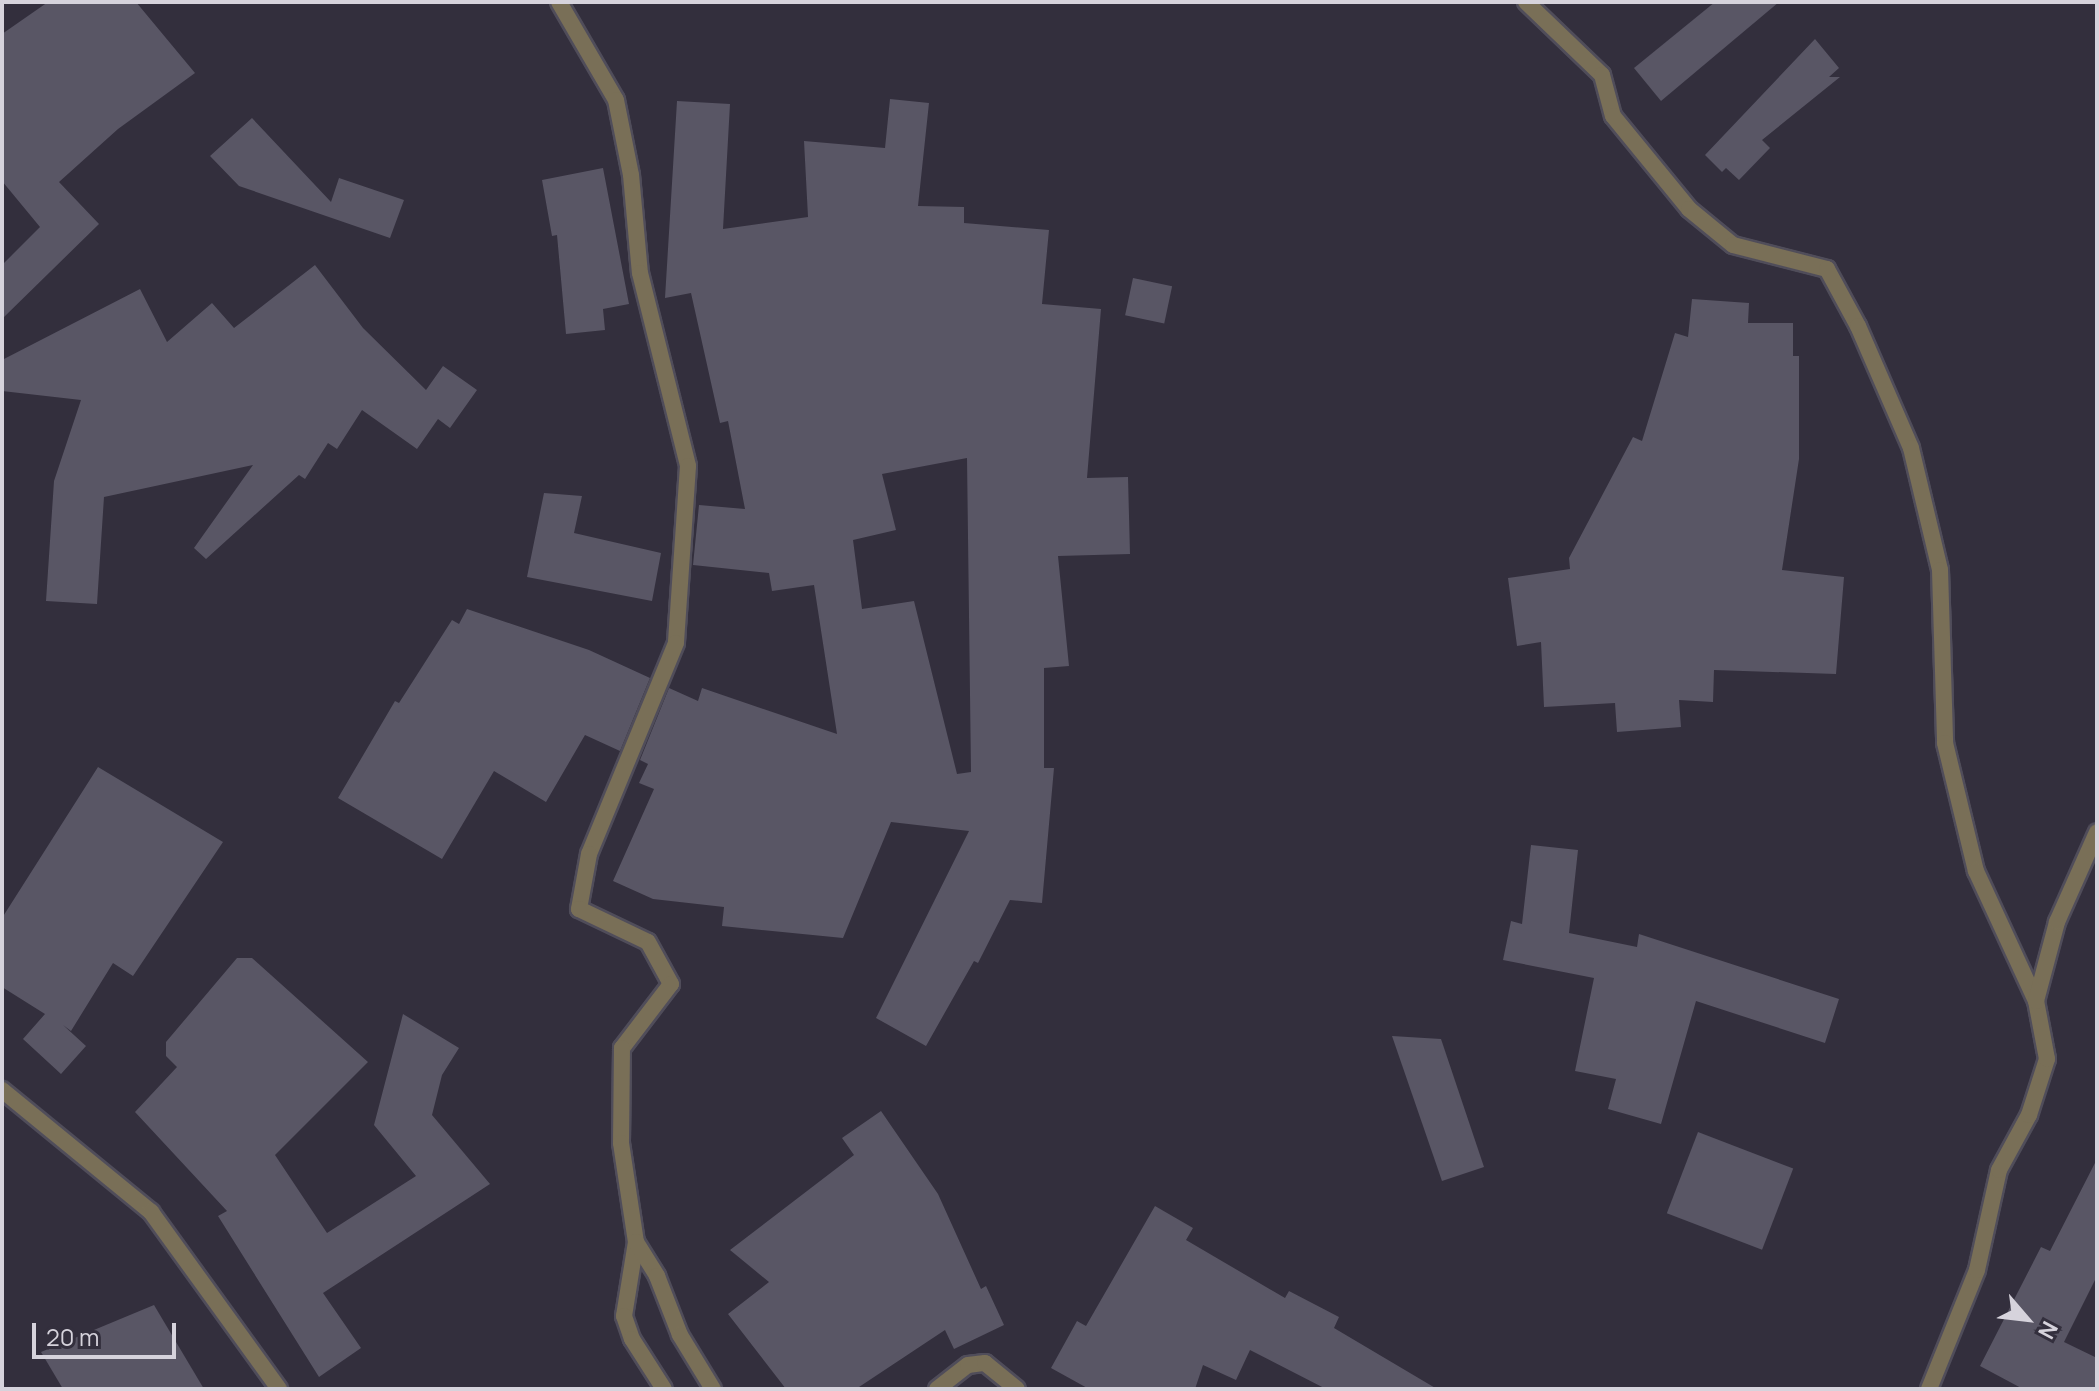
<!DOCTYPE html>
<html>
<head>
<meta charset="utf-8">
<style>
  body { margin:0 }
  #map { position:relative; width:2099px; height:1391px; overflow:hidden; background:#332f3d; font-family:Manrope,sans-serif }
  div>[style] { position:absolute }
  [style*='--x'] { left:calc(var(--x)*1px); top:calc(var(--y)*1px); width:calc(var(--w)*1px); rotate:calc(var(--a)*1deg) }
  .building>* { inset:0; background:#595665; transform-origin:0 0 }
  .roads { filter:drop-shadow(2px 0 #504d5a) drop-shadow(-2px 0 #504d5a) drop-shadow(0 2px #504d5a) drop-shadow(0 -2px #504d5a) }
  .street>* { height:16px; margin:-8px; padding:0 8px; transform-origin:8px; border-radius:8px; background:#796f57 }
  span { translate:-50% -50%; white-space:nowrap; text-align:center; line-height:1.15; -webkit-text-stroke:6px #332f3d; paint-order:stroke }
  .frame { position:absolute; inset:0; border:4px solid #d6d3dc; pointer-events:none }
  .north { position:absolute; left:1987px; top:1279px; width:80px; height:80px; -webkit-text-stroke:6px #332f3d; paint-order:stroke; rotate:118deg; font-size:22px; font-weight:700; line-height:32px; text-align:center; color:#d6d3dc }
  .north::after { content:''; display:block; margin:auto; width:28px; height:36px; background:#d6d3dc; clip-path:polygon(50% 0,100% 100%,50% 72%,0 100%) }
  .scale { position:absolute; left:32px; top:1323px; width:144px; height:36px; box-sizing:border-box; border:4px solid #d6d3dc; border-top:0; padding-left:10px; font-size:24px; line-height:28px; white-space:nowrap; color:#d6d3dc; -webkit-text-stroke:6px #332f3d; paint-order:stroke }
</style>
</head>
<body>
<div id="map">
  <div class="building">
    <i style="clip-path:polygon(48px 2px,136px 2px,195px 73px,118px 129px,59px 182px,99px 224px,2px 319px,2px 265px,40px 227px,2px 181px,2px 34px)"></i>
    <i style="clip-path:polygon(1715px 2px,1779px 2px,1661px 101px,1634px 68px)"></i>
    <i style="clip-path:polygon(1815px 39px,1839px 68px,1829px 77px,1840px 77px,1762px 140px,1770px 148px,1739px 180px,1726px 168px,1722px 172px,1705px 155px)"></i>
    <i style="clip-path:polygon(evenodd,890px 99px,929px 103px,918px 206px,964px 207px,964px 223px,1049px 230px,1042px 304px,1101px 309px,1087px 478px,1128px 477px,1130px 554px,1058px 556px,1069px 666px,1044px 668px,1044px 768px,1054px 768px,1042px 903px,1010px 900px,978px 963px,974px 961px,926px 1046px,876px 1018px,969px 831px,891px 822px,843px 938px,722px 926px,724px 907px,653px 899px,613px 881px,654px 789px,639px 783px,648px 764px,640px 760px,669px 688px,698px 701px,702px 688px,837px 734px,814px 585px,772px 591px,769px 573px,693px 565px,699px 505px,745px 509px,728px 421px,720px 423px,691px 293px,665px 298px,677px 101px,730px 104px,723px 229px,808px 217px,804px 141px,885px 148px,890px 99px,967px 458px,971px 772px,957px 774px,914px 601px,862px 609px,853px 540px,896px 530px,882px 474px,967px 458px)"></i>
    <i style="clip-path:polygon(252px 118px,331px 202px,339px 178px,404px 200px,390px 238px,239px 186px,210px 156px)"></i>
    <i style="clip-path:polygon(603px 168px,629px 304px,603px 309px,605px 330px,566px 334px,557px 235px,552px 236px,542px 180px)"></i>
    <i style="clip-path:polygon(315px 265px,363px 328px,426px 390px,443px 366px,477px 390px,450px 428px,438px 419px,417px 449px,362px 410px,337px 449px,328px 443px,305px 479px,299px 475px,206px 559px,194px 548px,253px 465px,104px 497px,97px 604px,46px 601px,54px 481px,81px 400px,2px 391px,2px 360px,140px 289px,167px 342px,212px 303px,234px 328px)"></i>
    <i style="left:1133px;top:278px;width:40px;height:38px;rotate:12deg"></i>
    <i style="clip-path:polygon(1692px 299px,1749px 303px,1748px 323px,1793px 323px,1793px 356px,1799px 356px,1799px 459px,1782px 570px,1844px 577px,1836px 674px,1714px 670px,1713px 702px,1679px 700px,1681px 727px,1617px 732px,1615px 703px,1544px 707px,1541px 642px,1517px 646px,1508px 578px,1570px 569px,1569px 558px,1633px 437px,1642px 441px,1675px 333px,1688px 337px)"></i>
    <i style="clip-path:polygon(544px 493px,582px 496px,574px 533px,661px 553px,652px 601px,527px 577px)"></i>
    <i style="clip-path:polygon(467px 609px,589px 650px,650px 678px,620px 751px,585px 735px,546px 802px,494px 771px,442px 859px,338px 798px,395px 701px,399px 703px,452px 620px,459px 624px)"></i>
    <i style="clip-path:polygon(98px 767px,223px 842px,133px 976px,113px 963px,71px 1031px,63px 1025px,86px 1046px,61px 1074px,23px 1039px,45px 1014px,2px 987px,2px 918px)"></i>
    <i style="clip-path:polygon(1531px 845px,1578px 850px,1569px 933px,1637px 947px,1639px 934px,1839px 999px,1825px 1043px,1696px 1001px,1661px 1124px,1608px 1109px,1616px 1079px,1575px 1071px,1594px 978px,1503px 960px,1511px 921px,1522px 924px)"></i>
    <i style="clip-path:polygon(237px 958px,252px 958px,368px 1062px,275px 1155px,327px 1233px,416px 1176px,374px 1125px,403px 1014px,459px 1048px,442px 1075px,432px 1115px,490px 1184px,323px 1293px,361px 1348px,319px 1377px,218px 1216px,227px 1211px,135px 1112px,177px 1067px,166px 1056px,166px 1042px)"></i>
    <i style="clip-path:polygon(1392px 1036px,1441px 1039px,1484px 1167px,1442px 1181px)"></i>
    <i style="clip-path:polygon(881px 1111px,938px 1194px,981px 1289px,986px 1286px,1004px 1325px,954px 1349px,945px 1330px,856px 1389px,786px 1389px,728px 1314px,769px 1282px,730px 1250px,854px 1155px,842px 1138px)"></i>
    <i style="left:1698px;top:1132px;width:102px;height:87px;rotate:21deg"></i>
    <i style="clip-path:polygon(2097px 1159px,2097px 1276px,2064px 1342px,2097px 1358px,2097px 1389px,2023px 1389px,1980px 1366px,2041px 1247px,2050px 1251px)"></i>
    <i style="clip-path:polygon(1155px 1206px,1193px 1228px,1186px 1240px,1285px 1298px,1289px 1291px,1339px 1317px,1334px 1328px,1437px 1389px,1326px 1389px,1250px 1350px,1236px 1380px,1203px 1365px,1195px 1389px,1089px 1389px,1051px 1368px,1077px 1321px,1086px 1326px)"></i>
    <i style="clip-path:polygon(154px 1305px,204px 1389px,63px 1389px,41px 1352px)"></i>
  </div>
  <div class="roads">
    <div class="street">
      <i style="--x:559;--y:2;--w:113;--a:59.8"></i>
      <i style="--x:616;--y:100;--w:76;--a:78.7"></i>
      <i style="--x:631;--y:175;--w:98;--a:84.8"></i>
      <i style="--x:640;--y:273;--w:199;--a:76"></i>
      <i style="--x:688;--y:466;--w:177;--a:93.9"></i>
      <i style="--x:676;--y:643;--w:228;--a:112.4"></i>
      <i style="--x:589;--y:854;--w:56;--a:100.3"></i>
      <i style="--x:579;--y:909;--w:76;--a:25.6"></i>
      <i style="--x:648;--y:942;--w:48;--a:61.3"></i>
      <i style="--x:671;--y:984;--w:81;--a:127.4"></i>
      <i style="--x:622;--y:1048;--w:95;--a:90.6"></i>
      <i style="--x:621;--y:1143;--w:100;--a:81.4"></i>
      <i style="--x:636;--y:1242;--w:75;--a:99.2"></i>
      <i style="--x:624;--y:1316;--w:24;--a:71"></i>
      <i style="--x:632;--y:1339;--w:59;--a:57.4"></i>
      <i style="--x:1526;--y:2;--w:105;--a:43.8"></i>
      <i style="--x:1602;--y:75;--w:42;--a:75"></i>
      <i style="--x:1613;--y:116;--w:120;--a:50.7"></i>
      <i style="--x:1689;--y:209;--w:57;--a:39.3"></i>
      <i style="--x:1733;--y:245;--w:97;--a:14.3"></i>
      <i style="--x:1827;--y:269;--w:65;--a:61.5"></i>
      <i style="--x:1858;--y:326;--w:133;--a:66.5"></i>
      <i style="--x:1911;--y:448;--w:125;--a:76.6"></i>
      <i style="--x:1940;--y:570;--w:173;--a:88.3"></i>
      <i style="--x:1945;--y:743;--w:132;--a:76.4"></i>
      <i style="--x:1976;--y:871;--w:143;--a:65.2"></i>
      <i style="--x:2;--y:1090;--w:193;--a:39.3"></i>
      <i style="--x:151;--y:1212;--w:218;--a:54.1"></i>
      <i style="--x:636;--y:1242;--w:40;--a:58"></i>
      <i style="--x:657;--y:1276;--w:63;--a:68.7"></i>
      <i style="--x:680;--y:1335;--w:63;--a:58.6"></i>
      <i style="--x:937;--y:1389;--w:39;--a:-38"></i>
      <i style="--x:968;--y:1365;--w:17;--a:-7"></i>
      <i style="--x:985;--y:1363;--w:41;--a:39.1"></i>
      <i style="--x:1929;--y:1389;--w:128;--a:-68"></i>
      <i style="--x:1977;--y:1270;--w:102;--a:-77.6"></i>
      <i style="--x:1999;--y:1170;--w:63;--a:-61.4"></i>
      <i style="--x:2029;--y:1115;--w:59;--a:-72.2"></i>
      <i style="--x:2047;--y:1059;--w:59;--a:-100.7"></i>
      <i style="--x:2036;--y:1001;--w:82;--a:-75.1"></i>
      <i style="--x:2057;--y:922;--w:98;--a:-66"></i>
    </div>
  </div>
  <div class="frame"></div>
  <div class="north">N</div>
  <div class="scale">20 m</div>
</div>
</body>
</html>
